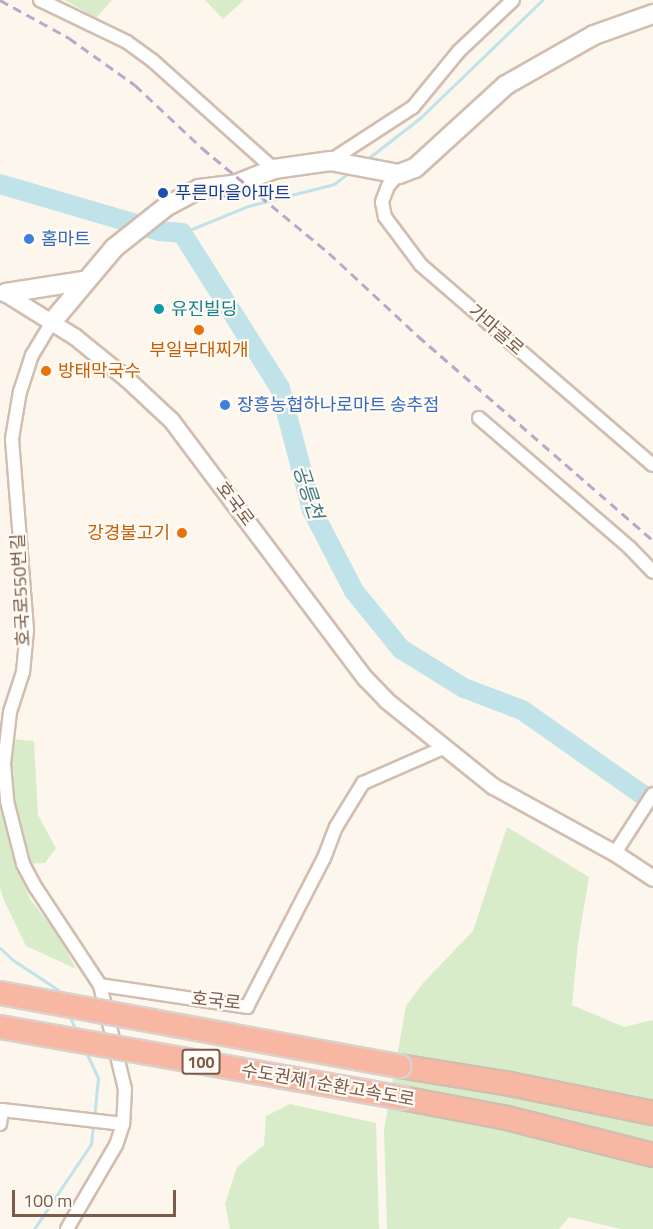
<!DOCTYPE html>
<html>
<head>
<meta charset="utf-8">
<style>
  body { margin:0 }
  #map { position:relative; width:653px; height:1229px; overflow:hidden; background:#fdf6ec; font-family:"Titillium Web","Noto Sans KR",sans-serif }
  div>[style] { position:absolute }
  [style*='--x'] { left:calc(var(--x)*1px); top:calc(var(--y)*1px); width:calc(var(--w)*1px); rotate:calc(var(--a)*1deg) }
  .green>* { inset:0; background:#d8ecc9 }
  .stream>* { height:3px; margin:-1.5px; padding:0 1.5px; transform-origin:1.5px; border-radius:1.5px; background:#bfe3e8 }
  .river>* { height:20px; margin:-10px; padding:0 10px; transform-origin:10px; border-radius:10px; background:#bfe3e8 }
  .roads { filter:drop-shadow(2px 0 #d1beb0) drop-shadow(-2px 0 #d1beb0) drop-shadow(0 2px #d1beb0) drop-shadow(0 -2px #d1beb0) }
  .minor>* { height:12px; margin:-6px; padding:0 6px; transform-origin:6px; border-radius:6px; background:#fff }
  .tertiary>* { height:15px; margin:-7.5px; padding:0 7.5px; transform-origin:7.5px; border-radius:7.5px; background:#fff }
  .secondary>* { height:18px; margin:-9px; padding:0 9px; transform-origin:9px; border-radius:9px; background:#fff }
  .motorway>* { height:22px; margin:-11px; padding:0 11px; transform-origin:11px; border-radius:11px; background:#f7b7a3 }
  .rail>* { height:3px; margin-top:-1.5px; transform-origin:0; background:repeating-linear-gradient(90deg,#b9a8c9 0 9px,transparent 0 15px) }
  .bridges { filter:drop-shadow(2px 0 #dad1cd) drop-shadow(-2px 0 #dad1cd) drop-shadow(0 2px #dad1cd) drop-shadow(0 -2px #dad1cd) }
  .motorway-bridge>* { height:22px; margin:-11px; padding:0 11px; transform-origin:11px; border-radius:11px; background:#f7b7a3 }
  .dots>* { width:16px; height:16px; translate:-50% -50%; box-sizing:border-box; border:3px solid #fffaf3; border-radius:50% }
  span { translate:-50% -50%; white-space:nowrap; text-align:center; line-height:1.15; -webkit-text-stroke:4.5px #fffaf3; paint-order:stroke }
  .shield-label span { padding:2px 4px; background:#fffaf3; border:2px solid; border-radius:4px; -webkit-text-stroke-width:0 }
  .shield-label { font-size:16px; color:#7a5c4d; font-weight:700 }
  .transit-label { font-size:18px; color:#164399 }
  .left { translate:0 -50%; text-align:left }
  .shop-label { font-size:18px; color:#366cbe }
  .culture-label { font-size:18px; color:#0d838f }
  .street-label { font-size:18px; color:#7a5c4d }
  .food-label { font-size:18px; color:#c56008 }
  .right { translate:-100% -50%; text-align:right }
  .water-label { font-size:20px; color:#437c86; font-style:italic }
  .scale { position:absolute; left:12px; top:1190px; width:164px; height:27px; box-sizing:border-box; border:3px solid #7a5c4d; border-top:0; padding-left:8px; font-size:18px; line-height:21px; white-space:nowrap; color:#7a5c4d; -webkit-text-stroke:4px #fffaf3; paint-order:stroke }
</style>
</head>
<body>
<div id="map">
  <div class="green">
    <i style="clip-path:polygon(65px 0,112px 0,96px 18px)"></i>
    <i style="clip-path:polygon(205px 0,244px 0,223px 19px)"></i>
    <i style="clip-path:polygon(0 738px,34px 741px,38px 815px,56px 848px,45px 863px,15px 864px,30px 899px,60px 938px,76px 969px,26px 946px,3px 898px,0 887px)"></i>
    <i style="clip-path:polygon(507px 827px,589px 877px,578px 943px,572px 1005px,624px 1027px,653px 1020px,653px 1229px,621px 1229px,569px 1217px,559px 1229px,387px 1229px,384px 1130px,406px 1006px,424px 982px,473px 931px)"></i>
    <i style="clip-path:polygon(290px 1104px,376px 1123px,379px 1229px,230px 1229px,225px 1204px,237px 1167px,264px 1145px,266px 1116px)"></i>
  </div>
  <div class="stream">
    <i style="--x:366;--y:160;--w:68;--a:-37.9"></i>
    <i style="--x:420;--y:118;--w:170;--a:-44"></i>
    <i style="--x:182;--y:233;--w:71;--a:-22.2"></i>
    <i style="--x:248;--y:206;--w:89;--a:-14.3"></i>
    <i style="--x:334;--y:184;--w:21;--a:-37"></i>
    <i style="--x:0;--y:948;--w:18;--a:43"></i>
    <i style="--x:13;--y:960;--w:53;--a:33.4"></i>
    <i style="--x:57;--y:989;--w:7;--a:63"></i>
    <i style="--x:69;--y:1015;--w:17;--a:66"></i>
    <i style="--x:85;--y:1050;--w:31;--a:65"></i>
    <i style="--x:98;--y:1078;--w:41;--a:95.6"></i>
    <i style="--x:34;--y:1229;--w:102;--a:-56.2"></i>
    <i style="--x:91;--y:1144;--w:19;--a:-84"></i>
  </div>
  <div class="river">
    <i style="--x:0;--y:184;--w:167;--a:16.4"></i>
    <i style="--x:160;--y:231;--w:22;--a:5"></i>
    <i style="--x:182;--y:233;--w:183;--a:57.7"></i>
    <i style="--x:280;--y:388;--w:126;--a:75.3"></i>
    <i style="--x:312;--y:510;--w:91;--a:62.6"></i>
    <i style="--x:354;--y:591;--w:75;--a:51"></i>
    <i style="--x:401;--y:649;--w:74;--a:31.8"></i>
    <i style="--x:464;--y:688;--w:62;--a:20.8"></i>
    <i style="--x:522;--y:710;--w:160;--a:35.1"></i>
  </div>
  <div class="roads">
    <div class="minor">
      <i style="--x:40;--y:0;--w:97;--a:25.8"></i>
      <i style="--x:127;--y:42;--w:32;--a:36"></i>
      <i style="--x:153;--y:61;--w:162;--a:41.8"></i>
      <i style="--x:330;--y:161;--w:99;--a:-33"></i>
      <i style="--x:413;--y:107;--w:72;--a:-50.6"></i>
      <i style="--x:459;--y:51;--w:74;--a:-43.4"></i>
      <i style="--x:399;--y:174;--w:16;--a:133"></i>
      <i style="--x:388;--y:186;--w:17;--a:111"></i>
      <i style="--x:382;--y:202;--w:15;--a:79"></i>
      <i style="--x:385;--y:217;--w:60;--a:53.1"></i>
      <i style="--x:421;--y:265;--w:306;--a:40.8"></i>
      <i style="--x:52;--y:322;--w:39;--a:121"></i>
      <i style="--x:32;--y:355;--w:38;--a:108"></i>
      <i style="--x:20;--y:391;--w:49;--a:99.5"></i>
      <i style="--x:12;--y:439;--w:192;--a:85.5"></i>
      <i style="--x:27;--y:630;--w:42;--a:95.4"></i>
      <i style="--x:23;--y:672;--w:42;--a:108"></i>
      <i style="--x:10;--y:712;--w:52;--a:96.6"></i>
      <i style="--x:4;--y:764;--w:37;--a:85"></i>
      <i style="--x:7;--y:801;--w:65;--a:75.7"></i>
      <i style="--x:23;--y:864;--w:27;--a:62"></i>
      <i style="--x:36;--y:888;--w:116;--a:56.6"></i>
      <i style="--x:100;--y:985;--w:107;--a:76.5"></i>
      <i style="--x:125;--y:1089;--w:35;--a:93"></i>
      <i style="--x:123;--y:1124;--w:22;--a:108"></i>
      <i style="--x:116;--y:1145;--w:97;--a:120.3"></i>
      <i style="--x:479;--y:418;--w:199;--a:40.7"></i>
      <i style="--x:630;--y:548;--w:33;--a:46"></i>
      <i style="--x:615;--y:853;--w:70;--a:-57.2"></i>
      <i style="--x:100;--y:985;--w:149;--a:8.5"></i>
      <i style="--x:247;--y:1007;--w:168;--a:-62.7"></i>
      <i style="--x:324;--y:858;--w:33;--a:-69"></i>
      <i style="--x:336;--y:827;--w:52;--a:-58.5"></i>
      <i style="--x:363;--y:783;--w:87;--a:-23.6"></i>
      <i style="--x:0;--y:1124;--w:14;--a:-82"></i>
      <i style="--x:2;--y:1110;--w:122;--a:6.6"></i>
    </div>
    <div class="tertiary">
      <i style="--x:3;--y:292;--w:84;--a:31.8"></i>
      <i style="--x:74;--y:336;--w:68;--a:39.1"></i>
      <i style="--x:127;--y:379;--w:60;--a:43"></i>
      <i style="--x:171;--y:420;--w:323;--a:53.1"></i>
      <i style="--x:365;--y:678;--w:30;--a:46"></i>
      <i style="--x:386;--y:700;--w:137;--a:38.8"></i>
      <i style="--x:493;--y:786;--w:139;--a:28.8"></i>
      <i style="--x:615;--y:853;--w:45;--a:33.3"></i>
    </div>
    <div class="secondary">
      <i style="--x:6;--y:293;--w:78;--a:-8.9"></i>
      <i style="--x:52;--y:322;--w:97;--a:-50"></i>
      <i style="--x:114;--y:248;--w:68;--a:-38.4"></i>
      <i style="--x:167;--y:206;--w:36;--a:-28"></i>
      <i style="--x:199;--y:189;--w:35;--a:-7"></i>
      <i style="--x:234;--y:185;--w:43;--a:-21.8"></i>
      <i style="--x:274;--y:169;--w:57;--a:-8.1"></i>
      <i style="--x:330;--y:161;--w:70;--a:10.7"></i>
      <i style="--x:399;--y:174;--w:17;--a:-21"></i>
      <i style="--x:415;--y:168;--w:123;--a:-42.4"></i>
      <i style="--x:506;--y:85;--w:101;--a:-29.6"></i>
      <i style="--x:594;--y:35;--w:63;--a:-19.6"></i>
    </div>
    <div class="motorway">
      <i style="--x:399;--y:1066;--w:112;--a:9.2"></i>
      <i style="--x:510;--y:1084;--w:146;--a:11.5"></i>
      <i style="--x:402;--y:1098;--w:107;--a:10.8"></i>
      <i style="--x:507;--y:1118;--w:151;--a:14.2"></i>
    </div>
  </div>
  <div class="rail">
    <i style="--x:0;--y:0;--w:79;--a:28.8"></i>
    <i style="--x:69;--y:38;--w:81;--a:35.5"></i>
    <i style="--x:135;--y:85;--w:92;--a:43.2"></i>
    <i style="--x:202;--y:148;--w:165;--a:39.6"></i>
    <i style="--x:329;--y:253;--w:122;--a:43"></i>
    <i style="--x:418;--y:336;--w:311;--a:41"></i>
  </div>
  <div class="bridges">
    <div class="motorway-bridge">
      <i style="--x:0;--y:993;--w:406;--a:10.4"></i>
      <i style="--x:0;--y:1027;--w:408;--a:10"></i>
    </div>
  </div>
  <div class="dots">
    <i style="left:163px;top:193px;background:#1a4fb4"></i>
    <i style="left:29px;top:239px;background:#3f7fe0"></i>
    <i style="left:159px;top:309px;background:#0f9aa8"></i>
    <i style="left:199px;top:330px;background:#e8710a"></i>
    <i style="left:46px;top:371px;background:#e8710a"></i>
    <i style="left:225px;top:405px;background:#3f7fe0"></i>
    <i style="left:182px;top:533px;background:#e8710a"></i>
  </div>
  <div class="shield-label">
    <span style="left:201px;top:1062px">100</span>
  </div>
  <div class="transit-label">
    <span class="left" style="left:175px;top:193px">푸른마을아파트</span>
  </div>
  <div class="shop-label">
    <span class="left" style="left:41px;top:239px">홈마트</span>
    <span class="left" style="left:237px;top:405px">장흥농협하나로마트 송추점</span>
  </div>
  <div class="culture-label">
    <span class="left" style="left:171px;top:309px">유진빌딩</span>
  </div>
  <div class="street-label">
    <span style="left:496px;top:330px;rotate:41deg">가마골로</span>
    <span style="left:235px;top:504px;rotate:53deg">호국로</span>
    <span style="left:21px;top:590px;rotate:-93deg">호국로550번길</span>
    <span style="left:216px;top:1001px;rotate:6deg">호국로</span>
    <span style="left:328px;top:1085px;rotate:10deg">수도권제1순환고속도로</span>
  </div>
  <div class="food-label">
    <span style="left:199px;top:350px">부일부대찌개</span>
    <span class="left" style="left:58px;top:371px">방태막국수</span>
    <span class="right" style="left:170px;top:533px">강경불고기</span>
  </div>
  <div class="water-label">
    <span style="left:309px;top:492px;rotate:72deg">공릉천</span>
  </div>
  <div class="scale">100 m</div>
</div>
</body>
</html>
